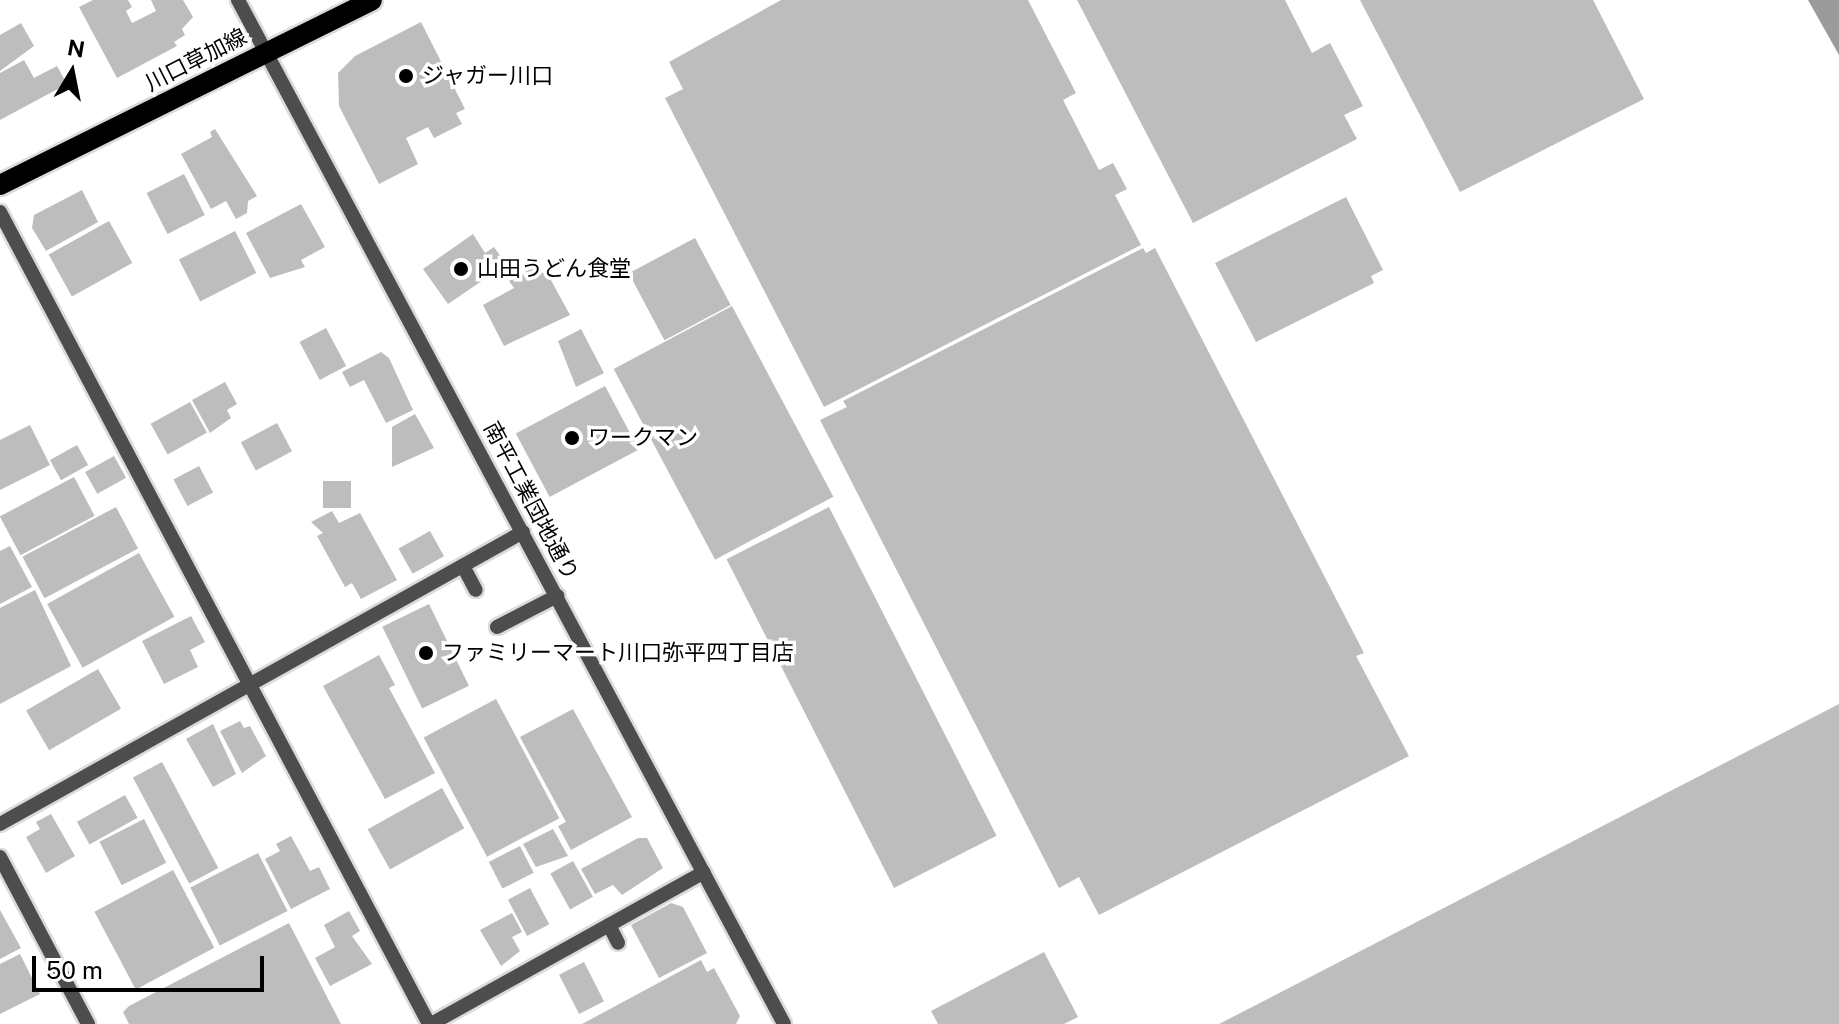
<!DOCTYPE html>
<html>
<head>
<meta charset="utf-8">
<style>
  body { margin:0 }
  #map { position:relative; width:1839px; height:1024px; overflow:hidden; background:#fff; font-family:"Public Sans","Noto Sans JP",sans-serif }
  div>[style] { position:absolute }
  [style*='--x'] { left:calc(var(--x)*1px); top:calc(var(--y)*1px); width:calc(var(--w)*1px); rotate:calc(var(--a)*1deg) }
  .water>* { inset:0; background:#9b9b9b }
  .building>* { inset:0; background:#bdbdbd; transform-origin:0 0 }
  .roads { filter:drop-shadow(2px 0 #dbdbdb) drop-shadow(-2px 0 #dbdbdb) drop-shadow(0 2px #dbdbdb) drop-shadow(0 -2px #dbdbdb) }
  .minor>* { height:14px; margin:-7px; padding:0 7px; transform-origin:7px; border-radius:7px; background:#4d4d4d }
  .major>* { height:20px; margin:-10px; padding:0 10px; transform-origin:10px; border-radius:10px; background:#000 }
  .dots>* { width:22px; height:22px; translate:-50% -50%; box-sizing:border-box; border:4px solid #fff; border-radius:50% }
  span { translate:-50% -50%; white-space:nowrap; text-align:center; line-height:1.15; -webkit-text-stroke:7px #fff; paint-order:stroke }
  .street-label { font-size:22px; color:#000 }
  .poi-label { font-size:22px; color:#000 }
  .left { translate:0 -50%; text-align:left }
  .north { position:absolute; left:32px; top:32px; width:80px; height:80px; -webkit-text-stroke:6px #fff; paint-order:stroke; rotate:10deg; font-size:22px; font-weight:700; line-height:32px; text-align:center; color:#000 }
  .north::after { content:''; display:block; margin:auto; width:28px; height:36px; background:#000; clip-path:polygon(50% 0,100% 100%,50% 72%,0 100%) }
  .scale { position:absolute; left:32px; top:956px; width:232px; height:36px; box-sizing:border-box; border:4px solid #000; border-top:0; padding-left:10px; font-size:24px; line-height:28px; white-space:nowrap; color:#000; -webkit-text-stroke:6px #fff; paint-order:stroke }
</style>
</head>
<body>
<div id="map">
  <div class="water">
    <i style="clip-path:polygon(1808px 0,1839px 0,1839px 55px)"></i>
  </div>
  <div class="building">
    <i style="clip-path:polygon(93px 0,128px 0,132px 7px,126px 11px,132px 23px,156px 11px,151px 0,183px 0,193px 17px,182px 29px,185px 35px,174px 42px,177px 46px,117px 78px,79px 7px)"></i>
    <i style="clip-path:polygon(781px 0,1028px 0,1076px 93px,1063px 100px,1099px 170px,1113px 163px,1127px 189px,1115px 195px,1141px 245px,824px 407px,665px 98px,683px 89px,669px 62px)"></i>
    <i style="clip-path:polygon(1077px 0,1285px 0,1312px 53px,1330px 43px,1363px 106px,1344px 115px,1357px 139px,1193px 223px)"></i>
    <i style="clip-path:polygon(1360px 0,1593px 0,1644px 99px,1460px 192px)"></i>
    <i style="clip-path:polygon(421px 22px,465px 109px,456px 113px,462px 124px,434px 138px,428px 127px,406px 138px,418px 164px,379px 184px,339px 106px,338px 73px,355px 56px)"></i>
    <i style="clip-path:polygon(21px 23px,34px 46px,0 71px,0 35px)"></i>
    <i style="clip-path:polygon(24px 60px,34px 78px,57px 66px,67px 84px,0 120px,0 73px)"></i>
    <i style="clip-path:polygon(215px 129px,257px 196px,248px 201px,247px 213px,236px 219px,226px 201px,211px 209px,181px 154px,212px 137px,210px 132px)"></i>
    <i style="left:184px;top:174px;width:46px;height:42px;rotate:63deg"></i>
    <i style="clip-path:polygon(82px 190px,98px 222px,46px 251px,32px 228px,34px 215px)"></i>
    <i style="clip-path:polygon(1346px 197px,1383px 270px,1371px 276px,1374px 283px,1256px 342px,1215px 263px)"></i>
    <i style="clip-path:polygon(301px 204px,325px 247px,301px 260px,305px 267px,270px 278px,246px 233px)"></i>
    <i style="left:109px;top:221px;width:48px;height:69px;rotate:61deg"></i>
    <i style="left:235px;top:231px;width:47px;height:63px;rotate:63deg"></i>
    <i style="clip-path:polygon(473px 234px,485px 253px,494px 247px,510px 270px,499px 277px,495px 272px,448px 304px,423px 269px)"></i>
    <i style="left:695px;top:238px;width:76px;height:75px;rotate:62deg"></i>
    <i style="clip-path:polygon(1143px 248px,1146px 253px,1155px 248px,1364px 653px,1356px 656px,1409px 756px,1099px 915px,1079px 877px,1059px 888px,820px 420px,847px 407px,843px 401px)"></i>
    <i style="clip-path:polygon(534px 267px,538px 275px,546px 271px,570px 315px,504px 346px,483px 305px,514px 288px,509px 281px)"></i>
    <i style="left:732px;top:306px;width:216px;height:134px;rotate:62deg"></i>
    <i style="left:326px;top:328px;width:43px;height:30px;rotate:62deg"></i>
    <i style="clip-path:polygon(581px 329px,604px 373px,576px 387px,558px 341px)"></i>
    <i style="clip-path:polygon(381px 352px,389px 358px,413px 410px,386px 423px,364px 380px,350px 387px,342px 372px)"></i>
    <i style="clip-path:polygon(225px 382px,237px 404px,227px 410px,231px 418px,210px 433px,192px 400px)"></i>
    <i style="left:605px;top:386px;width:72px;height:101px;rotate:62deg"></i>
    <i style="left:190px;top:402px;width:35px;height:45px;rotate:61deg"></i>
    <i style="clip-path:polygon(415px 414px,434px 448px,392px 467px,392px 427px)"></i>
    <i style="left:277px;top:423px;width:32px;height:41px;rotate:62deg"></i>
    <i style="clip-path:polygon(30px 425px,50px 465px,0 490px,0 440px)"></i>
    <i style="left:77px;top:445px;width:23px;height:31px;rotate:61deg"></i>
    <i style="left:114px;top:456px;width:25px;height:33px;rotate:61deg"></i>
    <i style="left:199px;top:466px;width:30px;height:29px;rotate:62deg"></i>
    <i style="left:74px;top:477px;width:44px;height:84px;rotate:62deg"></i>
    <i style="left:323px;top:481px;width:28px;height:27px"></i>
    <i style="left:116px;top:507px;width:47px;height:106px;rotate:62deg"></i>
    <i style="left:829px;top:507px;width:369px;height:115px;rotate:63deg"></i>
    <i style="clip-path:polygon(332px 511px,339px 523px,360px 513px,397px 580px,361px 599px,352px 583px,345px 587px,317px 536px,323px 533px,311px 522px)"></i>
    <i style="left:430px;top:531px;width:29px;height:36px;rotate:61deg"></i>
    <i style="clip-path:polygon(10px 546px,32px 587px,0 604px,0 551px)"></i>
    <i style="left:139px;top:553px;width:73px;height:105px;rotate:61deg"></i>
    <i style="clip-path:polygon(35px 590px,71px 666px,0 704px,0 608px)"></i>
    <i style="left:429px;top:604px;width:91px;height:52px;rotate:64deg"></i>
    <i style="clip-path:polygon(191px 616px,205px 642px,190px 650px,198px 667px,164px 684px,142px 641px)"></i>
    <i style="clip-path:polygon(379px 655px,395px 685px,389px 688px,435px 773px,385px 799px,323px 686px)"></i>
    <i style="left:98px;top:669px;width:46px;height:83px;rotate:60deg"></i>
    <i style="left:496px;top:699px;width:135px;height:82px;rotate:62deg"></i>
    <i style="clip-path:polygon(1839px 704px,1839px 1024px,1219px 1024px)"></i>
    <i style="clip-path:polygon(573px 709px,632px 817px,571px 850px,558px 826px,566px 822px,520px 737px)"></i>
    <i style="clip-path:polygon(240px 721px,244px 728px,250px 726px,266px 756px,242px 773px,220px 731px)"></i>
    <i style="clip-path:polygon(213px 724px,236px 774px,213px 787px,186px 739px)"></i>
    <i style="left:162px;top:762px;width:120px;height:33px;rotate:62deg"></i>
    <i style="left:442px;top:788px;width:46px;height:85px;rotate:61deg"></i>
    <i style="left:125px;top:795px;width:26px;height:55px;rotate:61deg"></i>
    <i style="clip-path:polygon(51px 814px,75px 856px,46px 873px,26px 837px,40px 829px,36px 822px)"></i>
    <i style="left:144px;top:819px;width:49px;height:50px;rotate:63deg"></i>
    <i style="clip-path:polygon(553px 829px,568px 856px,536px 867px,523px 844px)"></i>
    <i style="clip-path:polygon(291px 836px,310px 871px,319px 867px,330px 889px,291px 909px,265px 859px,280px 851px,276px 844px)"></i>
    <i style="clip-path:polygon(638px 838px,647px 838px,663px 868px,622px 895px,613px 885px,595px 894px,581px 869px)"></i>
    <i style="left:520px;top:846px;width:30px;height:35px;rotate:63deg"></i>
    <i style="left:258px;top:853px;width:65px;height:76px;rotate:63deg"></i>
    <i style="left:573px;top:861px;width:41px;height:26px;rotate:61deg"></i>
    <i style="left:173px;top:870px;width:88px;height:89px;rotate:62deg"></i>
    <i style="left:530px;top:888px;width:41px;height:25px;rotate:62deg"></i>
    <i style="clip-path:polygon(671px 903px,683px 907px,707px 953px,659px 978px,631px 925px)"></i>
    <i style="clip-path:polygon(0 910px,21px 948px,0 959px)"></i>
    <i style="clip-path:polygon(349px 911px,360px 931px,352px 936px,372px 964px,330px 986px,315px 958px,335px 947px,324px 925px)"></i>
    <i style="clip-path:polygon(512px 913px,522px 932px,512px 937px,520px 951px,501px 966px,480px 930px)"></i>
    <i style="clip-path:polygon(289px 923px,341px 1024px,129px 1024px,123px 1012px,129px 1006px)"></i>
    <i style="clip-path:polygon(1044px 952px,1078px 1017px,1064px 1024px,938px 1024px,931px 1011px)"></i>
    <i style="clip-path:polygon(20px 954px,40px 994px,0 1014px,0 964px)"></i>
    <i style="clip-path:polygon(701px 960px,707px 972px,714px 968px,740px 1016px,736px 1024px,582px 1024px)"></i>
    <i style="left:584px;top:962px;width:44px;height:28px;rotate:63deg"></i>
  </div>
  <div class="roads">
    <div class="minor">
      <i style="--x:238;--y:0;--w:1160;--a:61.93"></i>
      <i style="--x:0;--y:212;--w:918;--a:62.15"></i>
      <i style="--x:463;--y:566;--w:27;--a:62"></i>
      <i style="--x:497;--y:627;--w:68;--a:-27.3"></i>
      <i style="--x:0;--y:824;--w:599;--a:-29.18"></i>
      <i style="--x:0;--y:857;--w:189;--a:62.2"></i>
      <i style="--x:609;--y:925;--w:20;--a:63"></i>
      <i style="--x:431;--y:1024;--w:312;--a:-29.1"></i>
    </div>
    <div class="major">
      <i style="--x:0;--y:185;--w:415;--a:-26.4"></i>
    </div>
  </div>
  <div class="dots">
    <i style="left:406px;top:76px;background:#000"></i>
    <i style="left:461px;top:269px;background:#000"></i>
    <i style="left:572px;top:438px;background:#000"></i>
    <i style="left:426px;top:653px;background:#000"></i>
  </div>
  <div class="street-label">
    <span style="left:196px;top:60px;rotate:-27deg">川口草加線</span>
    <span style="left:531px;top:501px;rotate:62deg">南平工業団地通り</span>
  </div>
  <div class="poi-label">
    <span class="left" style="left:422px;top:76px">ジャガー川口</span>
    <span class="left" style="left:477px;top:269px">山田うどん食堂</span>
    <span class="left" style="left:588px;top:438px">ワークマン</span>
    <span class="left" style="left:442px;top:653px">ファミリーマート川口弥平四丁目店</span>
  </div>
  <div class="north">N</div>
  <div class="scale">50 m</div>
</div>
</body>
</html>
